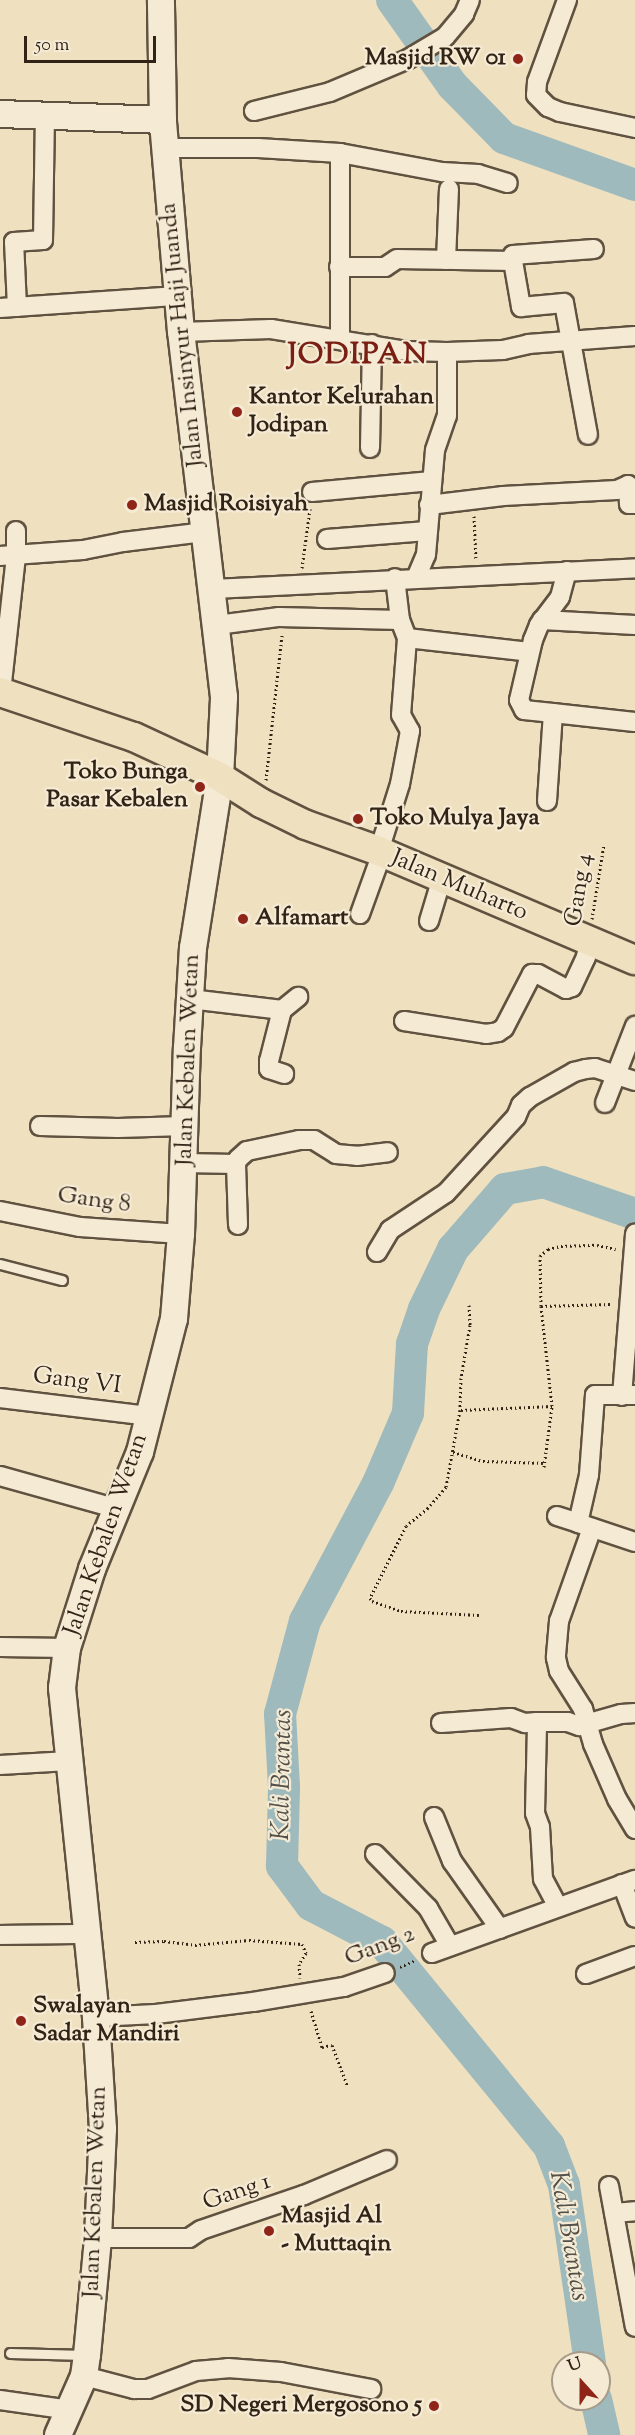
<!DOCTYPE html>
<html>
<head>
<meta charset="utf-8">
<style>
  body { margin:0 }
  #map { position:relative; width:635px; height:2435px; overflow:hidden; background:#efe0bf; font-family:"Sorts Mill Goudy",serif }
  div>[style] { position:absolute }
  [style*='--x'] { left:calc(var(--x)*1px); top:calc(var(--y)*1px); width:calc(var(--w)*1px); rotate:calc(var(--a)*1deg) }
  .river>* { height:32px; margin:-16px; padding:0 16px; transform-origin:16px; border-radius:16px; background:#9fbabd }
  .path>* { height:3px; margin-top:-1.5px; transform-origin:0; background:repeating-linear-gradient(90deg,#312316 0 1.5px,transparent 0 4.5px) }
  .roads { filter:drop-shadow(2px 0 #605240) drop-shadow(-2px 0 #605240) drop-shadow(0 2px #605240) drop-shadow(0 -2px #605240) }
  .lane>* { height:9px; margin:-4.5px; padding:0 4.5px; transform-origin:4.5px; border-radius:4.5px; background:#f5ebd5 }
  .street>* { height:18px; margin:-9px; padding:0 9px; transform-origin:9px; border-radius:9px; background:#f5ebd5 }
  .secondary>* { height:26px; margin:-13px; padding:0 13px; transform-origin:13px; border-radius:13px; background:#f5ebd5 }
  .primary>* { height:28px; margin:-14px; padding:0 14px; transform-origin:14px; border-radius:14px; background:#efe0bf }
  .dots>* { width:16px; height:16px; translate:-50% -50%; box-sizing:border-box; border:3px solid #f5ebd5; border-radius:50% }
  span { translate:-50% -50%; white-space:nowrap; text-align:center; line-height:1.15; -webkit-text-stroke:4.5px #f5ebd5; paint-order:stroke }
  .poi-label { font-size:24px; color:#312316; font-weight:700 }
  .right { translate:-100% -50%; text-align:right }
  .left { translate:0 -50%; text-align:left }
  .street-label { font-size:24px; color:#312316 }
  .water-label { font-size:26px; color:#525048; font-style:italic }
  .district-label { font-size:30px; color:#7a1f14; font-weight:700; letter-spacing:1.5px }
  .north { position:absolute; left:551px; top:2351px; width:60px; height:60px; box-sizing:border-box; background:#f5ebd5; border:2px solid #a79b89; border-radius:50%; rotate:339deg; font-size:16px; font-weight:700; line-height:24px; text-align:center; color:#312316 }
  .north::after { content:''; display:block; margin:auto; width:21px; height:27px; background:#8f2418; clip-path:polygon(50% 0,100% 100%,50% 72%,0 100%) }
  .scale { position:absolute; left:24px; top:36px; width:132px; height:27px; box-sizing:border-box; border:3px solid #312316; border-top:0; padding-left:8px; font-size:18px; line-height:21px; white-space:nowrap; color:#312316; -webkit-text-stroke:4px #f5ebd5; paint-order:stroke }
</style>
</head>
<body>
<div id="map">
  <div class="river">
    <i style="--x:392;--y:0;--w:105;--a:54.7"></i>
    <i style="--x:453;--y:86;--w:73;--a:45.6"></i>
    <i style="--x:504;--y:138;--w:139;--a:19.7"></i>
    <i style="--x:590;--y:2363;--w:180;--a:-98.3"></i>
    <i style="--x:564;--y:2185;--w:42;--a:-111"></i>
    <i style="--x:549;--y:2146;--w:264;--a:-129.3"></i>
    <i style="--x:382;--y:1942;--w:80;--a:-152.5"></i>
    <i style="--x:311;--y:1905;--w:49;--a:-126.6"></i>
    <i style="--x:282;--y:1866;--w:79;--a:-88.5"></i>
    <i style="--x:284;--y:1787;--w:73;--a:-93.1"></i>
    <i style="--x:280;--y:1714;--w:96;--a:-75"></i>
    <i style="--x:305;--y:1621;--w:158;--a:-62.1"></i>
    <i style="--x:379;--y:1481;--w:74;--a:-66.9"></i>
    <i style="--x:408;--y:1413;--w:69;--a:-86.7"></i>
    <i style="--x:412;--y:1344;--w:37;--a:-71"></i>
    <i style="--x:424;--y:1309;--w:67;--a:-64.2"></i>
    <i style="--x:453;--y:1249;--w:79;--a:-49.1"></i>
    <i style="--x:505;--y:1189;--w:39;--a:-10"></i>
    <i style="--x:543;--y:1182;--w:97;--a:19.2"></i>
    <i style="--x:596;--y:2399;--w:37;--a:77"></i>
  </div>
  <div class="path">
    <i style="--x:474;--y:516;--w:44;--a:87.4"></i>
    <i style="--x:302;--y:568;--w:60;--a:-82.3"></i>
    <i style="--x:266;--y:780;--w:146;--a:-83.7"></i>
    <i style="--x:592;--y:919;--w:76;--a:-80.9"></i>
    <i style="--x:469;--y:1305;--w:20;--a:87"></i>
    <i style="--x:470;--y:1325;--w:54;--a:99.6"></i>
    <i style="--x:461;--y:1378;--w:32;--a:92"></i>
    <i style="--x:460;--y:1410;--w:78;--a:100.3"></i>
    <i style="--x:446;--y:1487;--w:28;--a:131"></i>
    <i style="--x:428;--y:1508;--w:28;--a:141"></i>
    <i style="--x:406;--y:1526;--w:80;--a:116.6"></i>
    <i style="--x:370;--y:1598;--w:4;--a:56"></i>
    <i style="--x:372;--y:1601;--w:31;--a:19"></i>
    <i style="--x:401;--y:1611;--w:78;--a:2.9"></i>
    <i style="--x:541;--y:1306;--w:70;--a:-1.6"></i>
    <i style="--x:461;--y:1410;--w:91;--a:-2.5"></i>
    <i style="--x:453;--y:1452;--w:31;--a:17"></i>
    <i style="--x:483;--y:1461;--w:62;--a:1.8"></i>
    <i style="--x:544;--y:1467;--w:62;--a:-82.5"></i>
    <i style="--x:552;--y:1406;--w:101;--a:-96.3"></i>
    <i style="--x:541;--y:1306;--w:50;--a:-91.1"></i>
    <i style="--x:540;--y:1256;--w:11;--a:-41"></i>
    <i style="--x:548;--y:1249;--w:13;--a:-13"></i>
    <i style="--x:561;--y:1246;--w:36;--a:-2"></i>
    <i style="--x:597;--y:1245;--w:19;--a:12"></i>
    <i style="--x:135;--y:1942;--w:29;--a:-2"></i>
    <i style="--x:164;--y:1941;--w:31;--a:7"></i>
    <i style="--x:195;--y:1945;--w:54;--a:-5.3"></i>
    <i style="--x:249;--y:1940;--w:53;--a:4.3"></i>
    <i style="--x:302;--y:1944;--w:10;--a:66"></i>
    <i style="--x:306;--y:1953;--w:13;--a:122"></i>
    <i style="--x:299;--y:1964;--w:14;--a:86"></i>
    <i style="--x:400;--y:1967;--w:17;--a:-24"></i>
    <i style="--x:311;--y:2011;--w:38;--a:73"></i>
    <i style="--x:322;--y:2047;--w:10;--a:-11"></i>
    <i style="--x:332;--y:2045;--w:43;--a:69.4"></i>
  </div>
  <div class="roads">
    <div class="lane">
      <i style="--x:0;--y:1264;--w:64;--a:14.5"></i>
      <i style="--x:10;--y:2353;--w:75;--a:1.5"></i>
    </div>
    <div class="street">
      <i style="--x:567;--y:0;--w:87;--a:110.1"></i>
      <i style="--x:537;--y:82;--w:13;--a:94"></i>
      <i style="--x:536;--y:95;--w:17;--a:45"></i>
      <i style="--x:548;--y:107;--w:13;--a:23"></i>
      <i style="--x:560;--y:112;--w:77;--a:12"></i>
      <i style="--x:254;--y:111;--w:78;--a:-14"></i>
      <i style="--x:330;--y:92;--w:85;--a:-22.9"></i>
      <i style="--x:408;--y:59;--w:43;--a:-30.7"></i>
      <i style="--x:445;--y:37;--w:30;--a:-50"></i>
      <i style="--x:464;--y:14;--w:15;--a:-67"></i>
      <i style="--x:165;--y:148;--w:93;--a:0"></i>
      <i style="--x:258;--y:148;--w:82;--a:3.5"></i>
      <i style="--x:340;--y:153;--w:186;--a:90"></i>
      <i style="--x:340;--y:153;--w:104;--a:10.6"></i>
      <i style="--x:442;--y:172;--w:36;--a:3"></i>
      <i style="--x:478;--y:174;--w:31;--a:17"></i>
      <i style="--x:446;--y:260;--w:71;--a:-87.6"></i>
      <i style="--x:513;--y:261;--w:47;--a:80.1"></i>
      <i style="--x:521;--y:307;--w:43;--a:-5.3"></i>
      <i style="--x:564;--y:303;--w:134;--a:79.7"></i>
      <i style="--x:339;--y:267;--w:46;--a:0"></i>
      <i style="--x:385;--y:267;--w:14;--a:-34"></i>
      <i style="--x:397;--y:259;--w:116;--a:1"></i>
      <i style="--x:513;--y:261;--w:6;--a:-90"></i>
      <i style="--x:513;--y:255;--w:81;--a:-4.2"></i>
      <i style="--x:17;--y:307;--w:65;--a:-92.6"></i>
      <i style="--x:14;--y:242;--w:29;--a:-4"></i>
      <i style="--x:43;--y:240;--w:124;--a:-89.1"></i>
      <i style="--x:0;--y:308;--w:178;--a:-3.9"></i>
      <i style="--x:181;--y:332;--w:90;--a:-1.9"></i>
      <i style="--x:271;--y:329;--w:138;--a:9.2"></i>
      <i style="--x:407;--y:351;--w:40;--a:1.4"></i>
      <i style="--x:447;--y:352;--w:56;--a:-2"></i>
      <i style="--x:503;--y:350;--w:26;--a:-13"></i>
      <i style="--x:528;--y:344;--w:107;--a:-4.3"></i>
      <i style="--x:370;--y:448;--w:104;--a:-88.9"></i>
      <i style="--x:312;--y:492;--w:120;--a:-5.3"></i>
      <i style="--x:429;--y:505;--w:75;--a:-6.9"></i>
      <i style="--x:503;--y:496;--w:114;--a:-3"></i>
      <i style="--x:617;--y:490;--w:12;--a:-24"></i>
      <i style="--x:628;--y:485;--w:19;--a:87"></i>
      <i style="--x:629;--y:504;--w:6;--a:0"></i>
      <i style="--x:327;--y:539;--w:100;--a:-4.6"></i>
      <i style="--x:0;--y:556;--w:83;--a:-4.1"></i>
      <i style="--x:83;--y:550;--w:41;--a:-11.3"></i>
      <i style="--x:123;--y:542;--w:83;--a:-7"></i>
      <i style="--x:416;--y:578;--w:25;--a:-67"></i>
      <i style="--x:426;--y:555;--w:105;--a:-85.1"></i>
      <i style="--x:435;--y:450;--w:36;--a:-71"></i>
      <i style="--x:447;--y:416;--w:64;--a:-90"></i>
      <i style="--x:212;--y:589;--w:424;--a:-2.8"></i>
      <i style="--x:542;--y:620;--w:93;--a:3.1"></i>
      <i style="--x:217;--y:625;--w:63;--a:-7.4"></i>
      <i style="--x:279;--y:617;--w:121;--a:1.4"></i>
      <i style="--x:407;--y:638;--w:123;--a:6.5"></i>
      <i style="--x:1;--y:692;--w:137;--a:-83.7"></i>
      <i style="--x:16;--y:556;--w:25;--a:-90"></i>
      <i style="--x:553;--y:713;--w:82;--a:6.3"></i>
      <i style="--x:547;--y:801;--w:88;--a:-86.1"></i>
      <i style="--x:553;--y:713;--w:29;--a:-174"></i>
      <i style="--x:524;--y:710;--w:11;--a:-117"></i>
      <i style="--x:519;--y:700;--w:62;--a:-76.9"></i>
      <i style="--x:533;--y:640;--w:16;--a:-68"></i>
      <i style="--x:539;--y:625;--w:35;--a:-53"></i>
      <i style="--x:560;--y:597;--w:27;--a:-75"></i>
      <i style="--x:379;--y:851;--w:70;--a:-72.6"></i>
      <i style="--x:400;--y:784;--w:54;--a:-79.3"></i>
      <i style="--x:410;--y:731;--w:18;--a:-119"></i>
      <i style="--x:401;--y:715;--w:77;--a:-85.5"></i>
      <i style="--x:407;--y:638;--w:19;--a:-111"></i>
      <i style="--x:400;--y:620;--w:42;--a:-96.8"></i>
      <i style="--x:360;--y:914;--w:65;--a:-70.2"></i>
      <i style="--x:429;--y:921;--w:45;--a:-73.2"></i>
      <i style="--x:190;--y:999;--w:93;--a:6.8"></i>
      <i style="--x:282;--y:1010;--w:53;--a:104.3"></i>
      <i style="--x:269;--y:1061;--w:8;--a:90"></i>
      <i style="--x:269;--y:1069;--w:16;--a:18"></i>
      <i style="--x:282;--y:1010;--w:21;--a:-39"></i>
      <i style="--x:404;--y:1021;--w:83;--a:9"></i>
      <i style="--x:486;--y:1034;--w:12;--a:-9"></i>
      <i style="--x:498;--y:1032;--w:7;--a:-34"></i>
      <i style="--x:504;--y:1028;--w:61;--a:-62.6"></i>
      <i style="--x:532;--y:974;--w:6;--a:0"></i>
      <i style="--x:538;--y:974;--w:32;--a:28"></i>
      <i style="--x:566;--y:989;--w:6;--a:-18"></i>
      <i style="--x:572;--y:987;--w:33;--a:-65"></i>
      <i style="--x:586;--y:957;--w:15;--a:-79"></i>
      <i style="--x:605;--y:1103;--w:83;--a:-68.7"></i>
      <i style="--x:40;--y:1126;--w:78;--a:1.5"></i>
      <i style="--x:118;--y:1128;--w:67;--a:-1.7"></i>
      <i style="--x:184;--y:1163;--w:52;--a:1.1"></i>
      <i style="--x:236;--y:1164;--w:61;--a:88.1"></i>
      <i style="--x:236;--y:1164;--w:5;--a:-68"></i>
      <i style="--x:238;--y:1159;--w:12;--a:-42"></i>
      <i style="--x:247;--y:1151;--w:53;--a:-11.9"></i>
      <i style="--x:299;--y:1140;--w:15;--a:0"></i>
      <i style="--x:314;--y:1140;--w:26;--a:32"></i>
      <i style="--x:336;--y:1154;--w:21;--a:5"></i>
      <i style="--x:357;--y:1156;--w:31;--a:-7"></i>
      <i style="--x:0;--y:1211;--w:82;--a:11.3"></i>
      <i style="--x:80;--y:1227;--w:101;--a:4"></i>
      <i style="--x:377;--y:1252;--w:26;--a:-59"></i>
      <i style="--x:390;--y:1230;--w:67;--a:-33.5"></i>
      <i style="--x:446;--y:1193;--w:103;--a:-47.4"></i>
      <i style="--x:516;--y:1117;--w:13;--a:-67"></i>
      <i style="--x:521;--y:1105;--w:12;--a:-42"></i>
      <i style="--x:530;--y:1097;--w:51;--a:-29.6"></i>
      <i style="--x:574;--y:1072;--w:12;--a:-14"></i>
      <i style="--x:586;--y:1069;--w:9;--a:-6"></i>
      <i style="--x:595;--y:1068;--w:42;--a:18"></i>
      <i style="--x:635;--y:1395;--w:40;--a:180"></i>
      <i style="--x:595;--y:1395;--w:80;--a:94.3"></i>
      <i style="--x:589;--y:1475;--w:49;--a:102.9"></i>
      <i style="--x:578;--y:1523;--w:60;--a:18.4"></i>
      <i style="--x:622;--y:1396;--w:163;--a:-85.4"></i>
      <i style="--x:0;--y:1398;--w:149;--a:6.9"></i>
      <i style="--x:0;--y:1476;--w:123;--a:15.6"></i>
      <i style="--x:557;--y:1516;--w:22;--a:18"></i>
      <i style="--x:592;--y:1528;--w:99;--a:109.5"></i>
      <i style="--x:559;--y:1621;--w:37;--a:95"></i>
      <i style="--x:556;--y:1658;--w:13;--a:77"></i>
      <i style="--x:559;--y:1671;--w:45;--a:57.7"></i>
      <i style="--x:583;--y:1709;--w:36;--a:74"></i>
      <i style="--x:593;--y:1744;--w:60;--a:66.4"></i>
      <i style="--x:617;--y:1799;--w:35;--a:59"></i>
      <i style="--x:0;--y:1647;--w:67;--a:0.9"></i>
      <i style="--x:441;--y:1723;--w:70;--a:-4.1"></i>
      <i style="--x:511;--y:1718;--w:15;--a:20"></i>
      <i style="--x:525;--y:1723;--w:12;--a:-5"></i>
      <i style="--x:0;--y:1765;--w:69;--a:-3.3"></i>
      <i style="--x:434;--y:1817;--w:48;--a:67.8"></i>
      <i style="--x:452;--y:1861;--w:83;--a:54.8"></i>
      <i style="--x:375;--y:1854;--w:76;--a:45.5"></i>
      <i style="--x:428;--y:1908;--w:44;--a:59.9"></i>
      <i style="--x:622;--y:1884;--w:36;--a:69"></i>
      <i style="--x:558;--y:1907;--w:32;--a:-118"></i>
      <i style="--x:543;--y:1879;--w:52;--a:-93.3"></i>
      <i style="--x:540;--y:1827;--w:15;--a:-110"></i>
      <i style="--x:535;--y:1813;--w:91;--a:-88.7"></i>
      <i style="--x:537;--y:1722;--w:31;--a:0"></i>
      <i style="--x:568;--y:1722;--w:12;--a:20"></i>
      <i style="--x:579;--y:1726;--w:44;--a:-15.9"></i>
      <i style="--x:621;--y:1714;--w:14;--a:-4"></i>
      <i style="--x:0;--y:1935;--w:88;--a:-0.7"></i>
      <i style="--x:432;--y:1953;--w:216;--a:-19.8"></i>
      <i style="--x:586;--y:1974;--w:52;--a:-20.2"></i>
      <i style="--x:96;--y:2017;--w:60;--a:-2.9"></i>
      <i style="--x:156;--y:2014;--w:98;--a:-7.1"></i>
      <i style="--x:253;--y:2002;--w:92;--a:-9.4"></i>
      <i style="--x:344;--y:1987;--w:43;--a:-18.9"></i>
      <i style="--x:609;--y:2186;--w:143;--a:79.6"></i>
      <i style="--x:614;--y:2213;--w:21;--a:-5"></i>
      <i style="--x:98;--y:2238;--w:91;--a:0"></i>
      <i style="--x:189;--y:2238;--w:14;--a:-34"></i>
      <i style="--x:201;--y:2230;--w:109;--a:-18.8"></i>
      <i style="--x:304;--y:2195;--w:90;--a:-22.9"></i>
      <i style="--x:84;--y:2376;--w:52;--a:14.6"></i>
      <i style="--x:134;--y:2389;--w:14;--a:0"></i>
      <i style="--x:148;--y:2389;--w:51;--a:-20.6"></i>
      <i style="--x:196;--y:2371;--w:32;--a:-5"></i>
      <i style="--x:228;--y:2368;--w:53;--a:4.3"></i>
      <i style="--x:281;--y:2372;--w:92;--a:10.7"></i>
      <i style="--x:0;--y:2400;--w:71;--a:8.1"></i>
    </div>
    <div class="secondary">
      <i style="--x:0;--y:114;--w:163;--a:2.1"></i>
      <i style="--x:58;--y:2435;--w:64;--a:-66.2"></i>
      <i style="--x:84;--y:2376;--w:21;--a:-82"></i>
      <i style="--x:87;--y:2355;--w:118;--a:-84.6"></i>
      <i style="--x:98;--y:2238;--w:109;--a:-87.4"></i>
      <i style="--x:103;--y:2129;--w:112;--a:-93.6"></i>
      <i style="--x:96;--y:2017;--w:331;--a:-95.9"></i>
      <i style="--x:62;--y:1688;--w:40;--a:-82.9"></i>
      <i style="--x:67;--y:1648;--w:83;--a:-72.4"></i>
      <i style="--x:92;--y:1569;--w:126;--a:-67.7"></i>
      <i style="--x:140;--y:1452;--w:137;--a:-75.7"></i>
      <i style="--x:174;--y:1319;--w:85;--a:-85.3"></i>
      <i style="--x:181;--y:1234;--w:186;--a:-88.2"></i>
      <i style="--x:187;--y:1048;--w:100;--a:-86.6"></i>
      <i style="--x:193;--y:948;--w:173;--a:-81"></i>
      <i style="--x:220;--y:777;--w:80;--a:-87.1"></i>
      <i style="--x:224;--y:697;--w:368;--a:-96.7"></i>
      <i style="--x:181;--y:332;--w:213;--a:-94.9"></i>
      <i style="--x:163;--y:120;--w:120;--a:-91"></i>
    </div>
    <div class="primary">
      <i style="--x:0;--y:692;--w:141;--a:18.6"></i>
      <i style="--x:134;--y:737;--w:95;--a:24.9"></i>
      <i style="--x:220;--y:777;--w:49;--a:32.4"></i>
      <i style="--x:261;--y:803;--w:50;--a:26.1"></i>
      <i style="--x:306;--y:825;--w:77;--a:19.6"></i>
      <i style="--x:379;--y:851;--w:278;--a:23.1"></i>
    </div>
  </div>
  <div class="dots">
    <i style="left:518px;top:59px;background:#8f2418"></i>
    <i style="left:237px;top:412px;background:#8f2418"></i>
    <i style="left:132px;top:505px;background:#8f2418"></i>
    <i style="left:200px;top:787px;background:#8f2418"></i>
    <i style="left:358px;top:819px;background:#8f2418"></i>
    <i style="left:243px;top:919px;background:#8f2418"></i>
    <i style="left:21px;top:2021px;background:#8f2418"></i>
    <i style="left:269px;top:2231px;background:#8f2418"></i>
    <i style="left:434px;top:2406px;background:#8f2418"></i>
  </div>
  <div class="poi-label">
    <span class="right" style="left:506px;top:59px">Masjid RW 01</span>
    <span class="left" style="left:249px;top:412px">Kantor Kelurahan<br>Jodipan</span>
    <span class="left" style="left:144px;top:505px">Masjid Roisiyah</span>
    <span class="right" style="left:188px;top:787px">Toko Bunga<br>Pasar Kebalen</span>
    <span class="left" style="left:370px;top:819px">Toko Mulya Jaya</span>
    <span class="left" style="left:255px;top:919px">Alfamart</span>
    <span class="left" style="left:33px;top:2021px">Swalayan<br>Sadar Mandiri</span>
    <span class="left" style="left:281px;top:2231px">Masjid Al<br>- Muttaqin</span>
    <span class="right" style="left:422px;top:2406px">SD Negeri Mergosono 5</span>
  </div>
  <div class="street-label">
    <span style="left:183px;top:335px;rotate:-96deg">Jalan Insinyur Haji Juanda</span>
    <span style="left:459px;top:886px;rotate:23deg">Jalan Muharto</span>
    <span style="left:580px;top:890px;rotate:-81deg">Gang 4</span>
    <span style="left:189px;top:1060px;rotate:-88deg">Jalan Kebalen Wetan</span>
    <span style="left:94px;top:1201px;rotate:8deg">Gang 8</span>
    <span style="left:77px;top:1382px;rotate:7deg">Gang VI</span>
    <span style="left:107px;top:1535px;rotate:-71deg">Jalan Kebalen Wetan</span>
    <span style="left:380px;top:1947px;rotate:-21deg">Gang 2</span>
    <span style="left:96px;top:2192px;rotate:-88deg">Jalan Kebalen Wetan</span>
    <span style="left:237px;top:2193px;rotate:-19deg">Gang 1</span>
  </div>
  <div class="water-label">
    <span style="left:283px;top:1775px;rotate:-89deg">Kali Brantas</span>
    <span style="left:568px;top:2236px;rotate:80deg">Kali Brantas</span>
  </div>
  <div class="district-label">
    <span style="left:358px;top:356px">JODIPAN</span>
  </div>
  <div class="north">U</div>
  <div class="scale">50 m</div>
</div>
</body>
</html>
